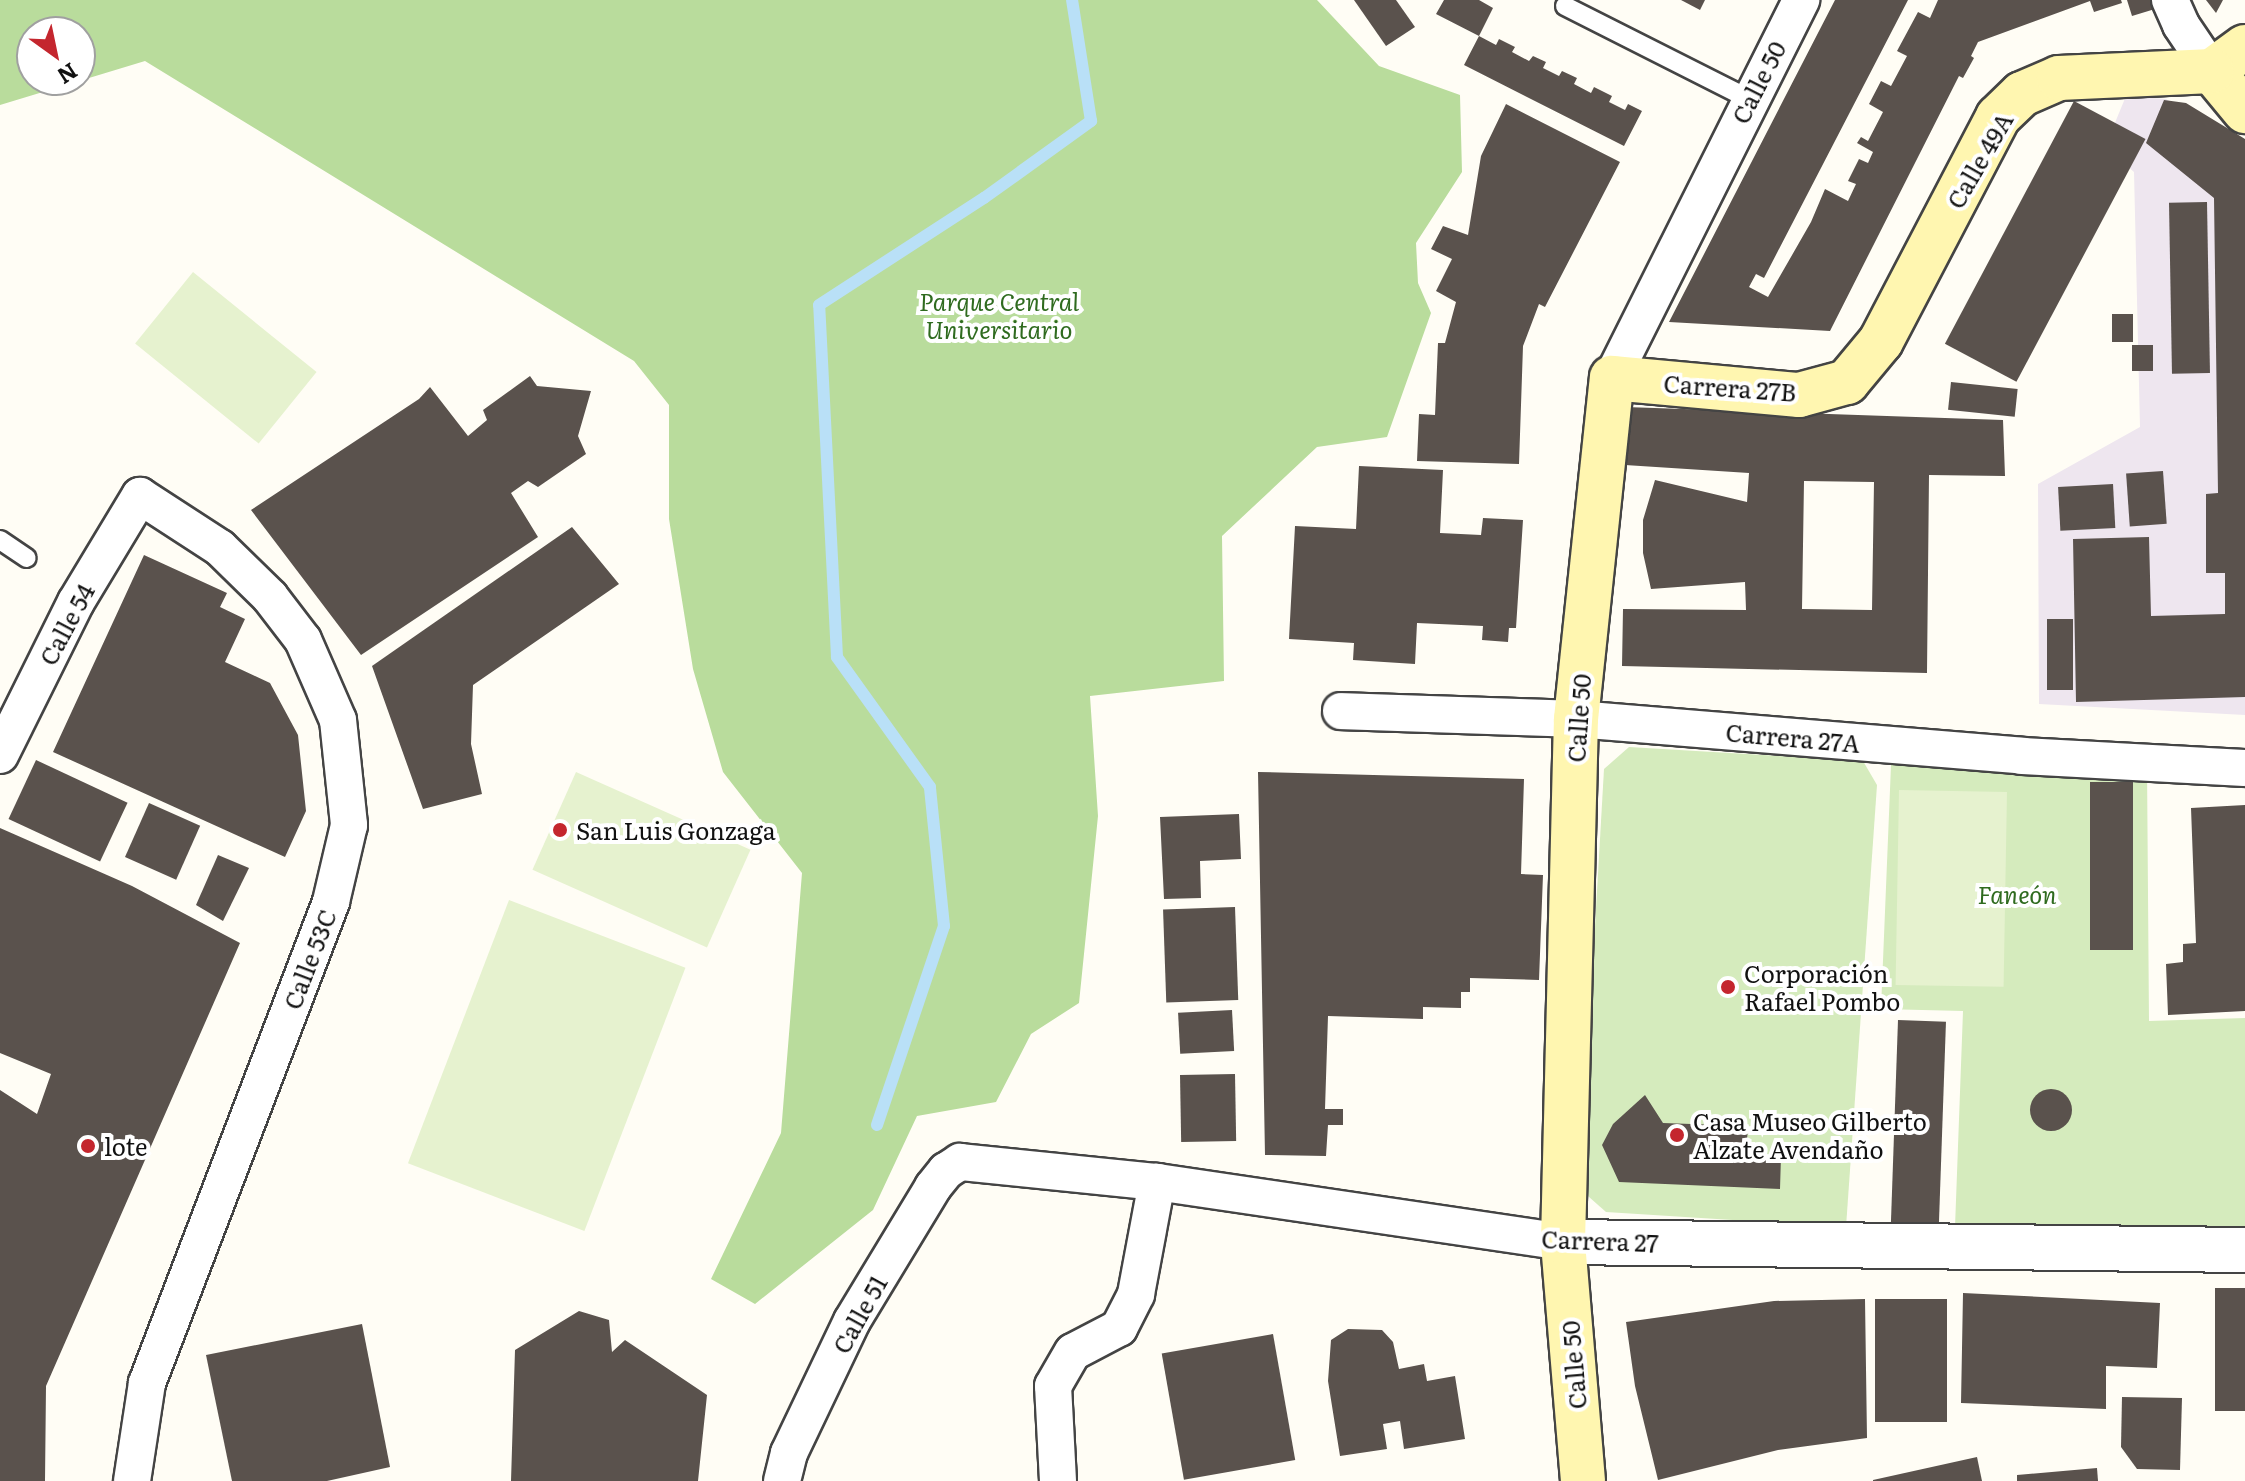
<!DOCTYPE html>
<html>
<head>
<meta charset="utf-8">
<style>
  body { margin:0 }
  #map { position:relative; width:2245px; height:1481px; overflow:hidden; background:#fffdf5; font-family:Literata,serif }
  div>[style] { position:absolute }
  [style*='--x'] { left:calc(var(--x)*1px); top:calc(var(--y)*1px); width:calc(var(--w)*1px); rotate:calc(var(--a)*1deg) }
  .industrial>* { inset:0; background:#eee6ef }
  .green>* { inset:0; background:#d5ebbd }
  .forest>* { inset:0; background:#b9dc9c }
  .pitch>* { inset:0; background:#e6f2cf; transform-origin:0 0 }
  .stream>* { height:12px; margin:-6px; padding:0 6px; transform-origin:6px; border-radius:6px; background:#b9e0f7 }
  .building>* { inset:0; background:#5a524d; transform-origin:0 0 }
  .round { border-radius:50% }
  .roads { filter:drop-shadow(2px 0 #444) drop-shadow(-2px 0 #444) drop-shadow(0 2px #444) drop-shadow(0 -2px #444) }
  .service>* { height:18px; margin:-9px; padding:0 9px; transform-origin:9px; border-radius:9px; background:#fff }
  .minor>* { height:36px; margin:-18px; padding:0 18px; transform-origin:18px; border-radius:18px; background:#fff }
  .tertiary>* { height:44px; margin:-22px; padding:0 22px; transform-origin:22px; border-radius:22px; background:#fff }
  .secondary>* { height:44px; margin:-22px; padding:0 22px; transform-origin:22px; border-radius:22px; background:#fff6b0 }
  .dots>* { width:22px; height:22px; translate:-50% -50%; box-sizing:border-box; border:4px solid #fff; border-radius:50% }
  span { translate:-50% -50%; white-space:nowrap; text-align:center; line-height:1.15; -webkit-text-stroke:8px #fff; paint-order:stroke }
  .street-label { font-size:24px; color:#111 }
  .park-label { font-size:24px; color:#2f6b1f; font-style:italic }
  .poi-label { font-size:24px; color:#111 }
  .left { translate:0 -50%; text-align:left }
  .north { position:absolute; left:16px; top:16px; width:80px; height:80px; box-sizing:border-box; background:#fff; border:2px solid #a0a0a0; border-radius:50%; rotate:147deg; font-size:22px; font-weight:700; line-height:32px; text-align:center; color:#111 }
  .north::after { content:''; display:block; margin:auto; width:28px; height:36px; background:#c4262e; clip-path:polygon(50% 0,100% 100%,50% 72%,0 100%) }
</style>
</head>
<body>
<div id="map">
  <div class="industrial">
    <i style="clip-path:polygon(2126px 96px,2166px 99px,2245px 149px,2245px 715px,2039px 704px,2038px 484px,2140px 427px,2134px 172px,2105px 147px)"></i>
  </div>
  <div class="green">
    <i style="clip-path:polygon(1629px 747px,1863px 761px,1877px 785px,1846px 1227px,1606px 1212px,1580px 1189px,1604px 769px)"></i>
    <i style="clip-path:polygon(1891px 765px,2147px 766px,2149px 1021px,2245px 1018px,2245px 1233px,1955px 1227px,1963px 1011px,1881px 1009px)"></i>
  </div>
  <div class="forest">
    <i style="clip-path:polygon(evenodd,0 0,1317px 0,1379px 66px,1460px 95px,1462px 172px,1416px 243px,1418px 283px,1431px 313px,1387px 437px,1317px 447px,1222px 536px,1224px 681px,1090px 696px,1098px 816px,1079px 1003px,1031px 1034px,996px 1102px,917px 1116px,873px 1210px,755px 1304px,711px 1279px,781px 1133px,802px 873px,723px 772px,693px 669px,669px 519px,669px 405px,634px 361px,145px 61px,0 105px,0 0,80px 32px,80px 80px,32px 80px,32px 32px,80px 32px)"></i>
  </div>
  <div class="pitch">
    <i style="left:193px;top:272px;width:159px;height:92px;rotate:39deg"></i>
    <i style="left:576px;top:772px;width:191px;height:107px;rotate:24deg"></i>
    <i style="left:1899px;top:790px;width:108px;height:195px;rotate:1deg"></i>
    <i style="left:509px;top:900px;width:189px;height:282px;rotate:21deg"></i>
  </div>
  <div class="stream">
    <i style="--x:877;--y:1125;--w:210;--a:-71.4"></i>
    <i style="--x:944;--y:926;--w:140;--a:-95.8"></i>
    <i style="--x:930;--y:787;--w:160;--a:-125.6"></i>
    <i style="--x:837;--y:657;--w:352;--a:-92.9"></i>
    <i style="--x:819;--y:305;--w:197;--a:-33"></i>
    <i style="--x:984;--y:198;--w:132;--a:-35.7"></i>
    <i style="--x:1091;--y:121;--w:122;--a:-98.9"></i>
  </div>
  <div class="building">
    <i style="clip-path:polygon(1354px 0,1396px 0,1415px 27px,1386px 46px)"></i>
    <i style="clip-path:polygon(1444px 0,1479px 0,1493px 8px,1479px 36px,1496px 45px,1499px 39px,1515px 47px,1512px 52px,1529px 61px,1533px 56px,1546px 62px,1543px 68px,1559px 76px,1562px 71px,1577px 78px,1574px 84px,1591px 93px,1594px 87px,1612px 96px,1609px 102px,1625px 110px,1628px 104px,1642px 111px,1624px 146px,1464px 65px,1479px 36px,1436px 14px)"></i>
    <i style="clip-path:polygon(1681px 0,1705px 0,1700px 10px)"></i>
    <i style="clip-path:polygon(1835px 0,1908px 0,1764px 278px,1756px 274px,1749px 287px,1768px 297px,1811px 222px,1825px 189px,1848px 201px,1856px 184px,1848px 181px,1859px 159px,1868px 163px,1873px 152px,1857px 143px,1861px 137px,1868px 141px,1883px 112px,1869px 104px,1881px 81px,1891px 86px,1907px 56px,1897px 51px,1918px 12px,1930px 18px,1938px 0,2121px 0,2122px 3px,2094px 12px,2090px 1px,1978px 42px,1971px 56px,1974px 58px,1963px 78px,1959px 76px,1830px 331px,1669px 322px)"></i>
    <i style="clip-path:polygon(2127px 0,2166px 0,2168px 5px,2132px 16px)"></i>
    <i style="clip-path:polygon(2206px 0,2223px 0,2216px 13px)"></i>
    <i style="clip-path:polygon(2164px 100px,2186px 103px,2245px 139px,2245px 697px,2076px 702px,2073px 539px,2149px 537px,2151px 616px,2225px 614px,2225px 573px,2206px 573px,2206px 494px,2218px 493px,2214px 198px,2146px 143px)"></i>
    <i style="left:2074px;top:101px;width:81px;height:275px;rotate:28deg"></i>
    <i style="clip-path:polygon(1506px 104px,1620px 162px,1545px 307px,1539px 304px,1523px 346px,1519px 464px,1417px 461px,1419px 414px,1435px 415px,1438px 343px,1445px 343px,1456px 302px,1436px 291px,1452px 259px,1431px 249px,1443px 226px,1468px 235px,1481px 156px)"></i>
    <i style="left:2207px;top:202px;width:171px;height:38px;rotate:89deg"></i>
    <i style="left:2112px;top:314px;width:21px;height:28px"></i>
    <i style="left:2153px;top:345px;width:26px;height:21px;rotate:90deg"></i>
    <i style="clip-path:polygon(530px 376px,537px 386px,591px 391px,578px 436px,586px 454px,538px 487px,528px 481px,511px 493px,538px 537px,361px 655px,251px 510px,419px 399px,430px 387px,468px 436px,487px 420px,483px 410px)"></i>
    <i style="left:1951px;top:382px;width:67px;height:28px;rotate:6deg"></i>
    <i style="clip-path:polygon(evenodd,1625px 407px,2003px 420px,2005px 476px,1929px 475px,1927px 673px,1622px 666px,1623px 609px,1746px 610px,1745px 582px,1651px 589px,1643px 553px,1643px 520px,1655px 480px,1747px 502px,1749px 473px,1625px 465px,1625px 407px,1804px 481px,1874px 482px,1872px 610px,1802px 609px,1804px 481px)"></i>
    <i style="clip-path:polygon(1359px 466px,1443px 470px,1440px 533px,1481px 535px,1483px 518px,1523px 520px,1516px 628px,1509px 628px,1508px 642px,1482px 640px,1483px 626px,1417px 623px,1415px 664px,1353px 660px,1354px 643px,1289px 639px,1295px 526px,1356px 529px)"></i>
    <i style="left:2163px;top:471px;width:53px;height:37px;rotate:86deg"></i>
    <i style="left:2113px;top:484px;width:44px;height:55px;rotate:87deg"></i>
    <i style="clip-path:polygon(572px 527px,619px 584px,473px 685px,471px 744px,482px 794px,423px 809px,372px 666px)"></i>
    <i style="clip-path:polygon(144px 555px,227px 593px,220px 607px,245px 619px,225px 662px,270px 683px,298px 735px,306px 811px,285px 857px,53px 752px)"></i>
    <i style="left:2073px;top:619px;width:71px;height:26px;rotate:90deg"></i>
    <i style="left:36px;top:760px;width:101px;height:65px;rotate:25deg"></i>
    <i style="clip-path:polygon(1258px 772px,1524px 779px,1521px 874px,1543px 875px,1539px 980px,1470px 978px,1470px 992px,1461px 992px,1461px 1008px,1423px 1007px,1423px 1019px,1328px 1016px,1325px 1109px,1343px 1109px,1343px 1125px,1328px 1125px,1326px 1156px,1265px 1155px)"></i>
    <i style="left:2133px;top:782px;width:168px;height:43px;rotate:90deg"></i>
    <i style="left:149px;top:803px;width:56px;height:59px;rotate:24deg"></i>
    <i style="clip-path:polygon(2245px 805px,2245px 1011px,2168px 1015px,2166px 964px,2183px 962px,2183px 944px,2196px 943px,2191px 808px)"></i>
    <i style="clip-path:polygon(1239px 814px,1241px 859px,1200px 861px,1201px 898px,1164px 899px,1160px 817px)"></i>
    <i style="clip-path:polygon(0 828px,132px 886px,240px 943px,46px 1386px,45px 1481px,0 1481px,0 1090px,37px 1114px,51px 1074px,0 1053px)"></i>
    <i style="clip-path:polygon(218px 855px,249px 868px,223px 921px,196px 905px)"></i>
    <i style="left:1235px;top:907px;width:93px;height:72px;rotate:88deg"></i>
    <i style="left:1232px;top:1010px;width:41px;height:54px;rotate:87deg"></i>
    <i style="left:1898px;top:1020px;width:48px;height:203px;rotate:2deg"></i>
    <i style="left:1235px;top:1074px;width:67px;height:55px;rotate:89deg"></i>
    <i class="round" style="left:2030px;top:1089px;width:42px;height:42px"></i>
    <i style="clip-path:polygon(1645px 1095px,1663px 1123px,1748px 1126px,1746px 1155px,1781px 1156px,1780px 1189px,1619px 1182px,1602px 1145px,1613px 1124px)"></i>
    <i style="left:2245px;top:1288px;width:123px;height:30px;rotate:90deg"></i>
    <i style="clip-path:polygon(1963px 1293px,2160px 1303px,2157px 1368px,2106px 1366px,2106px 1409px,1961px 1403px)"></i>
    <i style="clip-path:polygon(1865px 1299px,1867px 1438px,1778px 1450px,1658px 1480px,1635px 1386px,1626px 1322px,1774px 1301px)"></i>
    <i style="left:1875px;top:1299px;width:72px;height:123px"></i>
    <i style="clip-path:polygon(579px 1311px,609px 1320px,612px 1352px,625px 1340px,707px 1395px,698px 1481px,511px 1481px,515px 1350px)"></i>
    <i style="clip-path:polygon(362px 1324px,390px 1467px,327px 1481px,232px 1481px,206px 1355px)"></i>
    <i style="clip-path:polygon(1348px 1329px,1382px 1330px,1393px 1342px,1399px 1369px,1424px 1364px,1427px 1381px,1455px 1376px,1465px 1439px,1404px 1449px,1400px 1421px,1383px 1424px,1387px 1449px,1340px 1456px,1328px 1381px,1331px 1340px)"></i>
    <i style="left:1273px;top:1334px;width:128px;height:113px;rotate:80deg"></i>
    <i style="clip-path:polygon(2122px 1397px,2182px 1398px,2180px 1470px,2137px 1469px,2121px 1447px)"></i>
    <i style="clip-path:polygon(1977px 1457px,1982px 1481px,1873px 1481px,1873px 1480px)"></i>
    <i style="clip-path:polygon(2097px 1468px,2098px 1481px,2017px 1481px,2017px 1475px)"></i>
  </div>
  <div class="roads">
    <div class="service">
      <i style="--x:1565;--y:6;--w:206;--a:26.8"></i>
      <i style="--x:0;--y:540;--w:32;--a:34"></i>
    </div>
    <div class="minor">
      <i style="--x:2170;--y:0;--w:27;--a:66"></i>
      <i style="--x:2181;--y:25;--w:55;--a:56"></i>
      <i style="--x:1612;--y:378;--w:423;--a:-63.4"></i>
      <i style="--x:1341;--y:711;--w:235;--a:1.9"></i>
      <i style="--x:1576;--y:719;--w:448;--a:4.7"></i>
      <i style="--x:2022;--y:756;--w:223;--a:3.1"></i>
      <i style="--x:0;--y:755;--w:171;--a:-63.6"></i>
      <i style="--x:76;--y:602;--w:124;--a:-58.9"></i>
      <i style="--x:140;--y:496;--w:95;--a:33"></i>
      <i style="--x:220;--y:548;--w:70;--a:44.4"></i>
      <i style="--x:270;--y:597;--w:54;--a:52.5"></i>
      <i style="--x:303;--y:640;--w:87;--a:66.4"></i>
      <i style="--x:338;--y:720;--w:106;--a:84"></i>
      <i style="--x:349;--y:825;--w:79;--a:103.2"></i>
      <i style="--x:331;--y:902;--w:515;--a:110.93"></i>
      <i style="--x:147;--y:1383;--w:99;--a:98.7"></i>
      <i style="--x:782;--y:1481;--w:29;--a:-76"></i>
      <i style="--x:789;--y:1453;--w:146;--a:-64.5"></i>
      <i style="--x:852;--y:1321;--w:157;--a:-58.8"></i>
      <i style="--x:933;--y:1187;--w:21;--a:-51"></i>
      <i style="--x:946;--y:1171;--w:17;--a:-33"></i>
      <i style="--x:960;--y:1162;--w:198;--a:5.8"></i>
      <i style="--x:1157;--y:1182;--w:410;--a:8.4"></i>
      <i style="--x:1058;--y:1481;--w:95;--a:-93"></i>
      <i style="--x:1053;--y:1386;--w:39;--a:-60"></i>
      <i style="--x:1073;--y:1352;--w:52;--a:-27.6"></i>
      <i style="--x:1119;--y:1328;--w:38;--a:-63"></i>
      <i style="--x:1136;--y:1294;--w:114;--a:-79.4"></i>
    </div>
    <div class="tertiary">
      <i style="--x:1563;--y:1242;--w:682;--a:0.67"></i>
    </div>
    <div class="secondary">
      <i style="--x:2212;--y:71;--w:52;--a:50.5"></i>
      <i style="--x:2212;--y:71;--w:41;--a:-36"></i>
      <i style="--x:1583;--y:1481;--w:240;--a:-94.8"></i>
      <i style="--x:1563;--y:1242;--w:523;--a:-88.58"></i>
      <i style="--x:1576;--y:719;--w:343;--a:-84"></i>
      <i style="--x:1612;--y:378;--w:188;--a:5.2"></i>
      <i style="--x:1799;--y:395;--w:50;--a:-15.2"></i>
      <i style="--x:1847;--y:382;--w:53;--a:-50.3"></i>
      <i style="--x:1881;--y:341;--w:253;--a:-62.4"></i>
      <i style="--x:1998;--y:117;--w:33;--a:-44"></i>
      <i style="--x:2022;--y:94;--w:40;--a:-23.4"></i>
      <i style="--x:2059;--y:78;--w:153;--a:-2.6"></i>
    </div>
  </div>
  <div class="dots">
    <i style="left:560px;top:830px;background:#c4262e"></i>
    <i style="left:1728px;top:987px;background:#c4262e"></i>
    <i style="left:1677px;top:1135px;background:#c4262e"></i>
    <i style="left:88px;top:1146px;background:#c4262e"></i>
  </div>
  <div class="street-label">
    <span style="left:1758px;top:82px;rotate:-63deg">Calle 50</span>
    <span style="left:1979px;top:160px;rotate:-60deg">Calle 49A</span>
    <span style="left:1730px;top:387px;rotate:4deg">Carrera 27B</span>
    <span style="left:66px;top:624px;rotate:-62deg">Calle 54</span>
    <span style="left:1578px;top:718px;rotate:-86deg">Calle 50</span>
    <span style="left:1793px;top:737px;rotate:5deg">Carrera 27A</span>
    <span style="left:309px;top:959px;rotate:-69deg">Calle 53C</span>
    <span style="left:1600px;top:1240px;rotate:2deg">Carrera 27</span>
    <span style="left:859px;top:1314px;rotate:-61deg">Calle 51</span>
    <span style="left:1573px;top:1365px;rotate:-95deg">Calle 50</span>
  </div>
  <div class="park-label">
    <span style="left:999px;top:315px">Parque Central<br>Universitario</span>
    <span style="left:2017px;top:894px">Faneón</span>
  </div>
  <div class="poi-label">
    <span class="left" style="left:576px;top:830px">San Luis Gonzaga</span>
    <span class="left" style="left:1744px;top:987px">Corporación<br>Rafael Pombo</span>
    <span class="left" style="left:1693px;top:1135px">Casa Museo Gilberto<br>Alzate Avendaño</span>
    <span class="left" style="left:104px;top:1146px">lote</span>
  </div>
  <div class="north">N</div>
</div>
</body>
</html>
